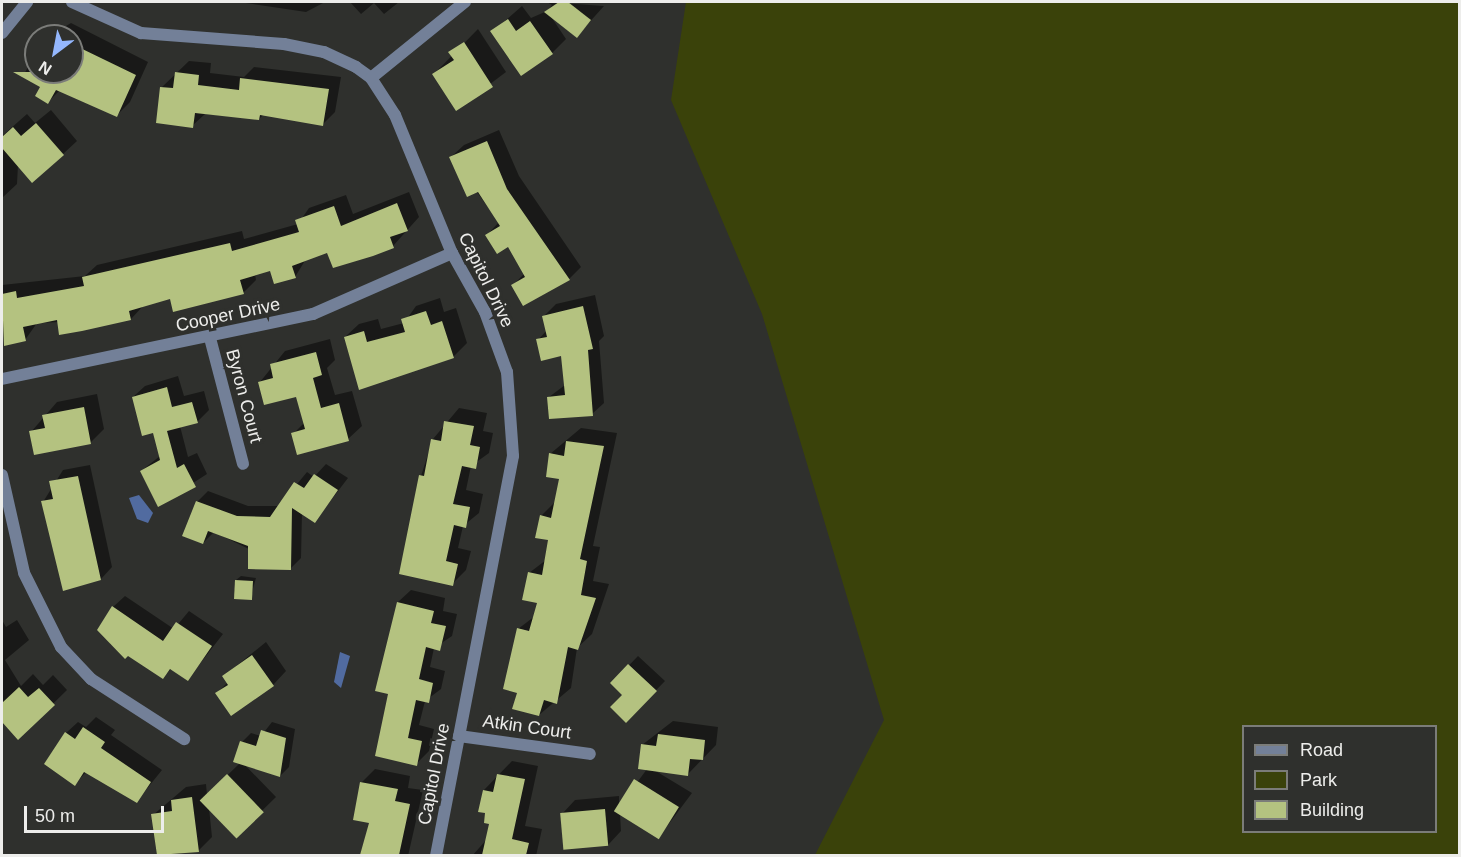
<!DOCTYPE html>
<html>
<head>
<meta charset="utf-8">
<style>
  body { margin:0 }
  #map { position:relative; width:1461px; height:857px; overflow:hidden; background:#2f302d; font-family:Helvetica,sans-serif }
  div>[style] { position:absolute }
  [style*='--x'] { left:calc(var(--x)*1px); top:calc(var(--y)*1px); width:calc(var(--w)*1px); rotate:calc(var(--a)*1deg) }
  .green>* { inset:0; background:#3a420a }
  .water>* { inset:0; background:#516ba0 }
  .shadow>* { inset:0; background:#0007 }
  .building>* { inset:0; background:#b4c280; transform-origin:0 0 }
  .minor>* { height:12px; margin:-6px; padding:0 6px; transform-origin:6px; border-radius:6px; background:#738098 }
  span { translate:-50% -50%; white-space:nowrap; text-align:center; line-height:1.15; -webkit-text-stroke:6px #2f302d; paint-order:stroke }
  .street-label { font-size:18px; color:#ededeb }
  .frame { position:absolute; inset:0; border:3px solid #ededeb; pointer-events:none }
  .legend { position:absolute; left:1242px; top:725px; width:195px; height:108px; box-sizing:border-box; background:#2f302d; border:2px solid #7b7c79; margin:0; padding:8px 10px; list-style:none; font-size:18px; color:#ededeb }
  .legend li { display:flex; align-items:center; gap:12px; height:30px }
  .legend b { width:30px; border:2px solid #7b7c79 }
  .north { position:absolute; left:24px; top:24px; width:60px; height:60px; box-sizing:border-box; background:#2f302d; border:2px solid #7b7c79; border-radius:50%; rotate:212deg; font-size:16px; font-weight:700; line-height:24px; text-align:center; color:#ededeb }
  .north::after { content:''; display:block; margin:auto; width:21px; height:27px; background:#94b7fd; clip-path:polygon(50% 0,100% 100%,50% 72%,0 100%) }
  .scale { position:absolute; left:24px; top:806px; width:140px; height:27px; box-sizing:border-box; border:3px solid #ededeb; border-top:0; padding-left:8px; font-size:18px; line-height:21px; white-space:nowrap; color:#ededeb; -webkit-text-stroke:4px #2f302d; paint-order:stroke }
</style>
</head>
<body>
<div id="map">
  <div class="green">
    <i style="clip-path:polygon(evenodd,686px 2px,1459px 2px,1459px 855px,815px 855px,884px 720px,762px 314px,671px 100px,686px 2px,1244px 726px,1436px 726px,1436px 832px,1244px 832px,1244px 726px)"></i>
  </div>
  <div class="water">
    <i style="clip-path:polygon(139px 495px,153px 513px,148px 523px,137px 519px,129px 498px)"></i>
    <i style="clip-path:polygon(340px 652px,350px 656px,341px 688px,334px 682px)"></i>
  </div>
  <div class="shadow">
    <i style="clip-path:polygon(239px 2px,325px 2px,306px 12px)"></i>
    <i style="clip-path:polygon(350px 2px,399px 2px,384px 14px,374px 3px,361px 14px)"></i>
    <i style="clip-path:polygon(547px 2px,604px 6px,577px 36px,550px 15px,566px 39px,552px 53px,492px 32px,522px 6px,531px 18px,547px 11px,552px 5px)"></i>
    <i style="clip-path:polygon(71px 23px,148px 62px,130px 102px,116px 116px,60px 90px,48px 102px,42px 86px,23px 76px,36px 53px,36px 72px,72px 72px,72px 36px,49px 36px)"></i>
    <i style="clip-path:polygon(478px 29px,506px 72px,457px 109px,434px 74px)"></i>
    <i style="clip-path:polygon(189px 61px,211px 63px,210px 73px,244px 77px,254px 67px,341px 77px,335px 112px,323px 124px,264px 114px,259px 119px,205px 114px,192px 126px,162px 87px)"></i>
    <i style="clip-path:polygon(51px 110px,77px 141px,63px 154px,18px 165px,17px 184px,2px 198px,2px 136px,27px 114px,35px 123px)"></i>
    <i style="clip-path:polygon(499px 130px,519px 176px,581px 267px,569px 279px,513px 285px,525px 273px,509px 245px,487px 235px,499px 222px,451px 157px,464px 145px)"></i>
    <i style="clip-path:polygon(409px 192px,419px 217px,393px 246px,328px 251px,306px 259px,295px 277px,271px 269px,255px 274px,256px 280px,244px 292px,221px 298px,171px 298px,143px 306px,131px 319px,37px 323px,25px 340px,5px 344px,2px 285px,85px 276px,97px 265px,242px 231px,244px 239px,298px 224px,309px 208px,346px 195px,353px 214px)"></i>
    <i style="clip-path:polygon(595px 295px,604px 336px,599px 341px,604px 403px,592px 414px,549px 397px,565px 385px,563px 354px,538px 340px,547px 330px,544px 316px,556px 304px)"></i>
    <i style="clip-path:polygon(440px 298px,444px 312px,456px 308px,467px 343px,453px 357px,360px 388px,345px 337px,359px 324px,378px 319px,381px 329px,404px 323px,416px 306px)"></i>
    <i style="clip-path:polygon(330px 339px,335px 360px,327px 368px,335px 395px,352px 391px,362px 426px,348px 439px,293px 434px,305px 422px,297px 395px,260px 382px,285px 351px)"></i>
    <i style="clip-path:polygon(178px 376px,184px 396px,204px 391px,209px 410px,197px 422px,180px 426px,188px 457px,197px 453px,207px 474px,159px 505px,141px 471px,160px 456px,154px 432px,133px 397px,145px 386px)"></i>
    <i style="clip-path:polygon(97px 394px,104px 429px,90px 443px,31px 432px,57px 402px)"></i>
    <i style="clip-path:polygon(459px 408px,487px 413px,483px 431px,493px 433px,489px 453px,471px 466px,466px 490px,483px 494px,479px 513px,463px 526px,458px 548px,471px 551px,466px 570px,452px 584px,421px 476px,433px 439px)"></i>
    <i style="clip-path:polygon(581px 428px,617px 433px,593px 546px,600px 547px,593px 581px,609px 584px,592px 634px,577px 648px,571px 688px,539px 715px,518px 692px,518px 629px,535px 616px,538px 602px,529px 573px,546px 560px,550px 539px,541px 516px,555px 502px,560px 477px,550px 454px)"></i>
    <i style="clip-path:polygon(326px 464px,348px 478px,315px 521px,302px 513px,301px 558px,290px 569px,214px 532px,203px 543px,197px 502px,208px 491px,248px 506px,279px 506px,307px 472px,314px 477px)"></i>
    <i style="clip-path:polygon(90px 465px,112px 567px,101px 579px,43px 502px,63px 470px)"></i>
    <i style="clip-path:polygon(241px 576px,256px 578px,250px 599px,236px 580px)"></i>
    <i style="clip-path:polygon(411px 590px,445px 598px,443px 611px,457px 614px,452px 636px,434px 648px,430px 667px,445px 671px,441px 689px,425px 701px,419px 725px,434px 729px,429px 751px,416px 764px,390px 693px,398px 602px)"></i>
    <i style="clip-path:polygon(125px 596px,174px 629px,189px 611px,223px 634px,188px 679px,172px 668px,163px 677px,110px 644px,113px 607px)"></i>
    <i style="clip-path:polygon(2px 620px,6px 627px,17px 620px,29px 640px,5px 660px,21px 686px,33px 674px,43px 685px,53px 675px,67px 690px,18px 738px,2px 720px)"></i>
    <i style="clip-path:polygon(266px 642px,286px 671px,273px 685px,217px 693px,228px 682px,224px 676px)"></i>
    <i style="clip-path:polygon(638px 656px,665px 681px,626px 721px,624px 695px,612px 683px)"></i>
    <i style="clip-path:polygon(96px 717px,115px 730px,111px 735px,162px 770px,137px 801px,86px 772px,75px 784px,66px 733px,78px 722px,86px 727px)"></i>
    <i style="clip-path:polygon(673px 721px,718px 727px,716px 745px,688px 774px,654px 770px,692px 793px,659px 837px,620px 814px,621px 831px,608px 845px,562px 814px,575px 800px,619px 796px,619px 807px,647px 769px,642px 745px)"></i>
    <i style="clip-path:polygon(272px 722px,295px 729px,289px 767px,280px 776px,244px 764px,276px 797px,236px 836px,209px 808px,212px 837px,199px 850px,158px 855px,153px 815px,186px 787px,206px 784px,207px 795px,240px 763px,242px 742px,251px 733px,261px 736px)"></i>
    <i style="clip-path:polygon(512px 761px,538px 766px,525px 826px,542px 829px,536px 856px,472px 856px,487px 839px,491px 823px,484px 790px)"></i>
    <i style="clip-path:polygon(375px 769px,410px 776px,408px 788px,423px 790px,408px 856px,362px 856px,371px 822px,361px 783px)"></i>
  </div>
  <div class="building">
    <i style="clip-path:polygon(559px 2px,568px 2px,591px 20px,577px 38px,544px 12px)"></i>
    <i style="clip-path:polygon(508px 19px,516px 31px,530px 21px,553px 54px,521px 76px,490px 31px)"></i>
    <i style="clip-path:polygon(464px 42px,493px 87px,456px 111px,432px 74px,454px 60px,448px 52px)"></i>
    <i style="clip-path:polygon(72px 44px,136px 75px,117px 117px,56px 90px,48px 104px,35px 96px,40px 87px,13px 72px,72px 72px)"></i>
    <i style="clip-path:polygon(175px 72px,199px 75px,198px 85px,239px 90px,240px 78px,329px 89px,323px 126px,260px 115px,259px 120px,195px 113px,193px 128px,156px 123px,160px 87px,173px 88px)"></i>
    <i style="clip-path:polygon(36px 123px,64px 155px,32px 183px,2px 148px,2px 137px,13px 127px,21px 136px)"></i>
    <i style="clip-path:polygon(487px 141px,507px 189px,570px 280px,523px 306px,511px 285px,525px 277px,508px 247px,497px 254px,485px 235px,500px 226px,478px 192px,467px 197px,449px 157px)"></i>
    <i style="clip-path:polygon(397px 203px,408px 231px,390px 237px,394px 248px,373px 256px,333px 268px,327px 253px,292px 266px,296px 278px,274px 284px,270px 271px,240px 280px,244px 294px,173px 312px,170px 299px,129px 311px,131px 320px,82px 331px,59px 335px,57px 320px,23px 327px,26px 341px,4px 346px,2px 294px,16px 291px,17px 298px,84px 286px,82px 277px,230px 243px,232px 251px,299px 232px,295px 220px,334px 206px,341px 226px)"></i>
    <i style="clip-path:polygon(583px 306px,593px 349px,588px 350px,593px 416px,549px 419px,547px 397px,565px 395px,561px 356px,541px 361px,536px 339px,547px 337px,542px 316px)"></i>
    <i style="clip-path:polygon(426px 311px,431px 325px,442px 321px,454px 358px,359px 390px,344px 337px,364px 331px,367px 342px,405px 332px,401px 319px)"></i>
    <i style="clip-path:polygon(316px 352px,322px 375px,313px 378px,321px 408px,339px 403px,349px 441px,297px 455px,291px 433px,305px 429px,296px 397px,264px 405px,258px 382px,273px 378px,270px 364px)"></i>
    <i style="clip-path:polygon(167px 387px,172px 407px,192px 402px,198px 423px,167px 431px,177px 468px,184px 464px,196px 487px,158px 507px,140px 471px,160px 460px,153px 433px,142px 436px,132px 397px)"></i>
    <i style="clip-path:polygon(84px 407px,91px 444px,34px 455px,29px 431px,45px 428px,42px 415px)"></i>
    <i style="clip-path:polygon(444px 421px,474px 426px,470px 445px,480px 447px,476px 469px,462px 466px,453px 504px,470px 507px,466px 528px,454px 525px,446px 561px,458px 564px,453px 586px,399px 574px,419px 475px,424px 476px,431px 439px,441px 441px)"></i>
    <i style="clip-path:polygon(566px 441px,604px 446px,580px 559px,587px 561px,581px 595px,596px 598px,578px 650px,568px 647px,557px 704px,544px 700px,539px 716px,512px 709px,517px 693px,503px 689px,517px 628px,529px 631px,537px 603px,522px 600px,528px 572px,542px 575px,548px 540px,535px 538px,540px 515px,551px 518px,559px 479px,546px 477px,549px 453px,564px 456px)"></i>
    <i style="clip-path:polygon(314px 474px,338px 490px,315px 523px,292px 508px,291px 570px,248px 569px,248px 546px,208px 531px,203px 544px,182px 536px,196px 501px,237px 516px,270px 517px,294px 482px,304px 488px)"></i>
    <i style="clip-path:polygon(78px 476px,101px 580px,63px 591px,41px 501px,53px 499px,49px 481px)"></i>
    <i style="left:235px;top:580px;width:18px;height:19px;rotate:3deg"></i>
    <i style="clip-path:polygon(397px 602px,434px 611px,431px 623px,446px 626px,440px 651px,426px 647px,419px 679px,433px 683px,429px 703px,416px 700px,408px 738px,422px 741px,417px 766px,375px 756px,388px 694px,375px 691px)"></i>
    <i style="clip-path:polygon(112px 606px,163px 641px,176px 622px,212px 646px,188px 681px,170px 669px,163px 679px,128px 656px,125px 659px,97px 630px)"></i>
    <i style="clip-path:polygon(252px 655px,274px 686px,231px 716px,215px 693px,228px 685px,222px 676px)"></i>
    <i style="clip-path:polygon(628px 664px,657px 691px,626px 723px,610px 707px,622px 695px,610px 683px)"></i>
    <i style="clip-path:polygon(19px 687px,28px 697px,39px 688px,55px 705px,18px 740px,2px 722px,2px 703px)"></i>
    <i style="clip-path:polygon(83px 727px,105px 742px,101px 748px,151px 782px,137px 803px,84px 772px,75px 786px,44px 764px,65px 732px,75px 739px)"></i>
    <i style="clip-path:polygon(261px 730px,286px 738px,280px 777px,233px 762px,240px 741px,256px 746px)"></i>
    <i style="clip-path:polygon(658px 734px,705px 740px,703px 760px,690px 759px,688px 776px,638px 769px,641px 744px,656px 746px)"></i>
    <i style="left:227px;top:774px;width:53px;height:38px;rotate:46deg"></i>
    <i style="clip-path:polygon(497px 774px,525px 779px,512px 839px,529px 843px,526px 855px,482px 855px,489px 824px,484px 823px,485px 813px,478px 812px,483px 790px,493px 792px)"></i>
    <i style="left:634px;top:779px;width:53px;height:38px;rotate:32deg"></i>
    <i style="clip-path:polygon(360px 782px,398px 789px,395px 801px,410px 804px,399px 855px,360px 855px,369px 823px,353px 820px)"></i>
    <i style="clip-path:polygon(192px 797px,199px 852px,157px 855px,151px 814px,172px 811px,171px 800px)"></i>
    <i style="left:605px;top:809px;width:37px;height:45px;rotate:85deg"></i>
  </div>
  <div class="minor">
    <i style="--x:72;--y:2;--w:76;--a:24.2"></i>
    <i style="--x:141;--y:33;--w:143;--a:4.4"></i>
    <i style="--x:284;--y:44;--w:41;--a:11.3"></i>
    <i style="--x:324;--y:52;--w:35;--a:25"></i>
    <i style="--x:356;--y:67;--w:19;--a:36"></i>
    <i style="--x:371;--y:78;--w:44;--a:57"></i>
    <i style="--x:395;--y:115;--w:149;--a:67.6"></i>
    <i style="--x:452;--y:253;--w:68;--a:60.8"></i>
    <i style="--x:485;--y:312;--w:64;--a:69.9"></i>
    <i style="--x:507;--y:372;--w:84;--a:85.9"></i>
    <i style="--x:513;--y:456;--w:407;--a:100.9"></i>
    <i style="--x:2;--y:33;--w:40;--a:-51"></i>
    <i style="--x:371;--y:78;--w:121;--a:-39"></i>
    <i style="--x:210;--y:338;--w:130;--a:75.3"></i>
    <i style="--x:2;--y:379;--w:318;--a:-11.8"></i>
    <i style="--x:313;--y:314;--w:152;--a:-23.7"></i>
    <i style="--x:2;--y:475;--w:100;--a:77.3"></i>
    <i style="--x:24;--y:573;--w:83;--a:63.4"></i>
    <i style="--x:61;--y:647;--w:44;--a:46.8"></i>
    <i style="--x:91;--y:679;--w:111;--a:32.8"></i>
    <i style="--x:459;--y:736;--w:132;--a:7.8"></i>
  </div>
  <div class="street-label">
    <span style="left:486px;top:280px;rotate:64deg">Capitol Drive</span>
    <span style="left:228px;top:315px;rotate:-12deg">Cooper Drive</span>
    <span style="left:244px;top:396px;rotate:75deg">Byron Court</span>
    <span style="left:527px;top:727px;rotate:8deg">Atkin Court</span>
    <span style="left:434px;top:774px;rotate:-79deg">Capitol Drive</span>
  </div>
  <div class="frame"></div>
  <ul class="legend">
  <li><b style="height:8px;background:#738098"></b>Road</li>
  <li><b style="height:16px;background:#3a420a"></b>Park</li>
  <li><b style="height:16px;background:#b4c280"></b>Building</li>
  </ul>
  <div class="north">N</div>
  <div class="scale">50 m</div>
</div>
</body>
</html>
